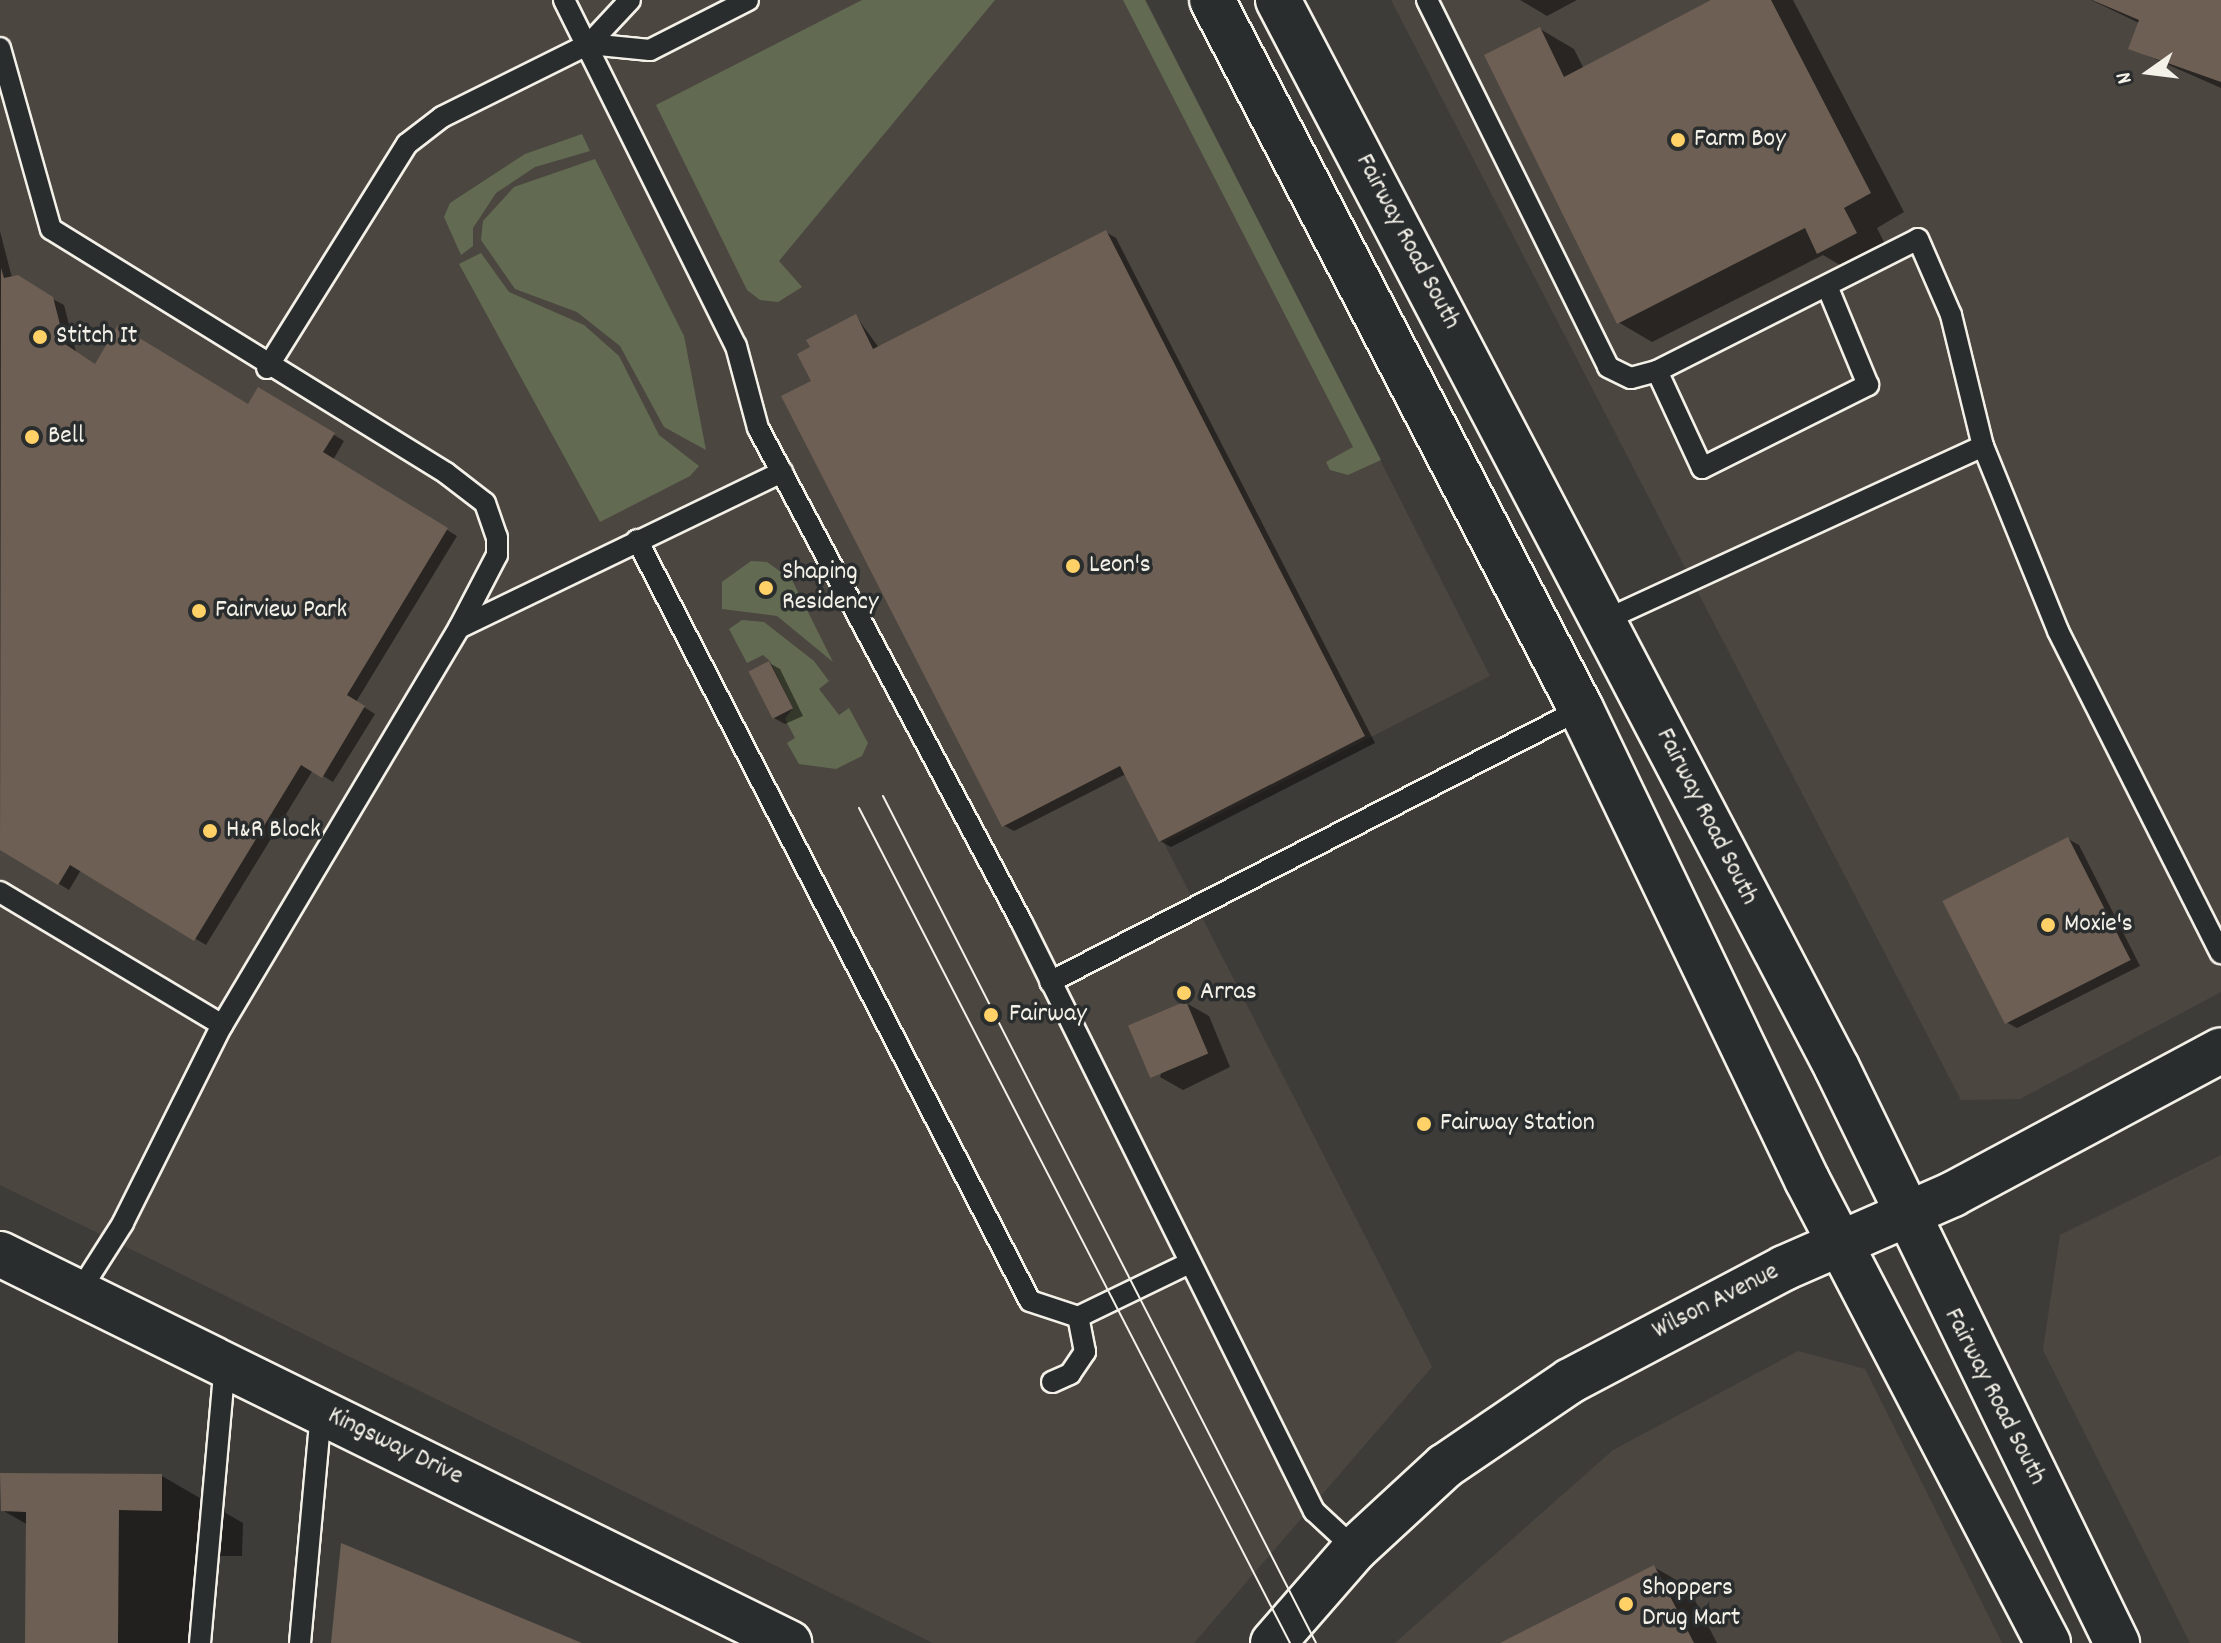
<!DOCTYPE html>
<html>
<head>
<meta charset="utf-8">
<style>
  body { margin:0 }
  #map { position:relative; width:2221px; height:1643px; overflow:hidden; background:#3e3c39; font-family:Dekko,sans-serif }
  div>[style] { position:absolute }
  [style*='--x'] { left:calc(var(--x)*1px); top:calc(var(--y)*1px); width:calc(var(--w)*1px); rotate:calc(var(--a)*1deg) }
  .built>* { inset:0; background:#4c4641 }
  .green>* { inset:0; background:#626b52 }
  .shadow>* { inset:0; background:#0007 }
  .building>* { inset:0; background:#6d5f54; transform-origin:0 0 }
  .roads { filter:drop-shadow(2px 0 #f4f1e8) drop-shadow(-2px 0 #f4f1e8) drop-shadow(0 2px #f4f1e8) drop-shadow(0 -2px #f4f1e8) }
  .service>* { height:20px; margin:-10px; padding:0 10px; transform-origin:10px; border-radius:10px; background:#2a2d2e }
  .tertiary>* { height:44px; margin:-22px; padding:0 22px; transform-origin:22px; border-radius:22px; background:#2a2d2e }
  .secondary>* { height:44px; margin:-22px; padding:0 22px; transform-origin:22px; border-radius:22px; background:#2a2d2e }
  .tram>* { height:2px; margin:-1px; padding:0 1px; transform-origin:1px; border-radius:1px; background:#f4f1e8 }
  .dots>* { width:22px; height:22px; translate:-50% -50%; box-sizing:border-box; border:4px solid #2a2d2e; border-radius:50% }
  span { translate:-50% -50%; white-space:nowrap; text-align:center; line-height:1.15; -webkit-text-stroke:7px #2a2d2e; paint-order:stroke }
  .poi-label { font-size:26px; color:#f4f1e8 }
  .left { translate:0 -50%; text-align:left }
  .street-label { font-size:26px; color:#f4f1e8 }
  .north { position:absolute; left:2109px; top:32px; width:80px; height:80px; -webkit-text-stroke:6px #2a2d2e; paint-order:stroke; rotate:256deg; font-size:22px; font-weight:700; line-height:32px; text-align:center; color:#f4f1e8 }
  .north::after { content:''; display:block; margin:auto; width:28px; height:36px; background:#f4f1e8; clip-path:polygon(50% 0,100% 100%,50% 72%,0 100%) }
</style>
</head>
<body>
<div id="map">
  <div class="built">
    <i style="clip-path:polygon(0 0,1146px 0,1490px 676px,1164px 843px,1432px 1367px,1194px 1643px,933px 1643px,0 1185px)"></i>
    <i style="clip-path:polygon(1391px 0,2221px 0,2221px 992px,2020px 1099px,1961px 1100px)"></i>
    <i style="clip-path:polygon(2221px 1155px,2221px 1643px,2190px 1643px,2043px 1350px,2060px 1235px)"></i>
    <i style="clip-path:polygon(1798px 1351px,1865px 1369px,2002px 1643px,1395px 1643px,1613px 1450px)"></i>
  </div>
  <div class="green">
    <i style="clip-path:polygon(862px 0,995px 0,779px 261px,802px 287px,778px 302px,760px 300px,747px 290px,656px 105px)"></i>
    <i style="clip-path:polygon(1123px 0,1145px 0,1381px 460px,1348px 475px,1330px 470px,1326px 462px,1353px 447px)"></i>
    <i style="clip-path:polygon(582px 134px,590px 151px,535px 167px,496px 193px,473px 228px,473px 246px,461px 255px,444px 217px,450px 203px,525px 154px)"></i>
    <i style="clip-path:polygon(595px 159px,684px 336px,706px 450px,664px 427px,620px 346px,577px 312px,515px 289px,481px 240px,483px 221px,514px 187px)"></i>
    <i style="clip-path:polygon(481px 253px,509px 292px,584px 325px,619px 356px,659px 435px,699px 466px,690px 476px,600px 522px,459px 264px)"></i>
    <i style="clip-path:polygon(751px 561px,767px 562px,792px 580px,833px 662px,777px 616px,722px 609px,722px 582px)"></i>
    <i style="clip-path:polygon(742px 620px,764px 622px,814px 661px,829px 681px,819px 689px,839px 715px,849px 708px,868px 743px,862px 756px,836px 769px,799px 764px,787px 743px,795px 738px,785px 719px,793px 708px,770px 661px,763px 655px,747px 663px,729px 629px)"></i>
  </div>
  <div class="shadow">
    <i style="clip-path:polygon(1520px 0,1577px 0,1547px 16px)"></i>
    <i style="clip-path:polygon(1715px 0,1793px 0,1904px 212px,1877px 228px,1889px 252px,1852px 272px,1823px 255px,1652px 342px,1618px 322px,1540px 29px,1574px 49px,1584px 69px)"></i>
    <i style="clip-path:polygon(2091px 0,2221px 0,2221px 88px,2130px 48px,2139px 23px)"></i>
    <i style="clip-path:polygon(0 231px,12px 278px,64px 305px,76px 352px,96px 366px,248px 407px,259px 389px,344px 441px,333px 460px,457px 536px,356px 702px,375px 714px,333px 782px,313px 770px,206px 945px,81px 870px,69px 890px,0 848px)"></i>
    <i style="clip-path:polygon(1106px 232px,1116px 238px,1375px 743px,1171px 847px,1160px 841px,1126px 774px,1014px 831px,1003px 825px,813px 382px,856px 316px,879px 348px)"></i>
    <i style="clip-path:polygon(769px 663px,780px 669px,803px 716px,785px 724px,774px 718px)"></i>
    <i style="clip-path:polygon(2068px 839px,2079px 845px,2140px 966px,2017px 1028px,2006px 1022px)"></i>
    <i style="clip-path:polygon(1186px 1003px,1209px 1016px,1230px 1067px,1183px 1090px,1160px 1077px)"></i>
    <i style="clip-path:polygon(162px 1476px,243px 1523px,242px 1556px,199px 1556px,198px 1643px,27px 1643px,28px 1525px,2px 1510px)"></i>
    <i style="clip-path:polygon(1654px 1567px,1688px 1587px,1717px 1643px,1505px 1643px)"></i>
  </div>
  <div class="building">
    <i style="clip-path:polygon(1711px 0,1771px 0,1871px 193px,1844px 208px,1857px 233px,1817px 254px,1805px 228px,1617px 324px,1484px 55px,1540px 27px,1564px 77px)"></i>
    <i style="clip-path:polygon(2092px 0,2221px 0,2221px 82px,2128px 49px,2139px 20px)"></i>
    <i style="clip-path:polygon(1106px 230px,1365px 736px,1159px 842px,1120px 766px,1002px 827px,781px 396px,811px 381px,797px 354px,810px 347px,806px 340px,856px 314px,873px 349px)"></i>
    <i style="clip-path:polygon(1px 268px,4px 278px,18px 275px,53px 297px,65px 344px,95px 364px,118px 325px,248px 404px,258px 387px,335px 433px,323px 452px,448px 528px,347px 695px,365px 706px,322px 778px,301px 765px,194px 941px,70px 865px,58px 885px,0 850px)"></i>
    <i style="left:769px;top:661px;width:53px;height:23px;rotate:63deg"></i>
    <i style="left:2068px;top:837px;width:138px;height:141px;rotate:63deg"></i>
    <i style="left:1186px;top:1001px;width:57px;height:63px;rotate:67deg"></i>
    <i style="clip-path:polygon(0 1473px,162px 1474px,162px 1511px,119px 1510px,118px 1643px,25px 1643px,26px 1512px,1px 1511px)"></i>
    <i style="clip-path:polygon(341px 1543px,582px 1643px,331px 1643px)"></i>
    <i style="clip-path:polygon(1654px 1565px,1694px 1643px,1500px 1643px)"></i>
  </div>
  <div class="roads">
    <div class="service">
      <i style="--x:564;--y:0;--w:386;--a:63.6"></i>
      <i style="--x:736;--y:346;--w:85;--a:75"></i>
      <i style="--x:758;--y:428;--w:561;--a:61.93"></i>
      <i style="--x:1022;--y:923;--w:657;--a:63.59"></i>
      <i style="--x:1314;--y:1511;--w:56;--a:42.8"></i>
      <i style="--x:1427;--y:0;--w:409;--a:63.7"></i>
      <i style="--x:1608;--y:367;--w:25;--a:26"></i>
      <i style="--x:1631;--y:378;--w:27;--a:-15"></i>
      <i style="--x:1657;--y:371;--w:292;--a:-26.8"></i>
      <i style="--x:1918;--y:239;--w:83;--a:66.5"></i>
      <i style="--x:1951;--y:315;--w:135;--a:76.3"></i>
      <i style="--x:589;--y:44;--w:61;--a:5.6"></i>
      <i style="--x:650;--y:50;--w:110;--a:-27"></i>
      <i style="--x:0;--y:48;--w:188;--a:74.3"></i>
      <i style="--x:51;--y:229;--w:464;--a:31.7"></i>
      <i style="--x:446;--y:473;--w:49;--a:37.6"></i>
      <i style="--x:485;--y:503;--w:36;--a:71"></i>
      <i style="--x:497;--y:537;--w:18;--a:90"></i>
      <i style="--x:497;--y:555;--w:82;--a:117.5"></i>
      <i style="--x:459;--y:628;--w:462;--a:120.8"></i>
      <i style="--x:222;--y:1025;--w:221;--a:116.6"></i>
      <i style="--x:123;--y:1223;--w:82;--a:122.5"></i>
      <i style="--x:267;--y:368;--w:264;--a:-58"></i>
      <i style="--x:407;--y:144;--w:44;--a:-37.6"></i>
      <i style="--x:442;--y:117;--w:164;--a:-26.4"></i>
      <i style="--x:589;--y:44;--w:60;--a:-47"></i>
      <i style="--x:1657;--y:371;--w:107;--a:65.1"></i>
      <i style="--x:1702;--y:468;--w:186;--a:-26.6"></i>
      <i style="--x:1868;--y:385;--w:107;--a:-112.5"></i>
      <i style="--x:637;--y:540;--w:856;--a:62.69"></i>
      <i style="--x:1030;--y:1301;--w:51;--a:18.4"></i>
      <i style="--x:1078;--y:1317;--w:121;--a:-25.9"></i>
      <i style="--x:1605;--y:620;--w:416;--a:-24.7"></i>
      <i style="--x:1983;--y:446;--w:200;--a:67.9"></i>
      <i style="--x:2058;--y:631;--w:361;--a:63.2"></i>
      <i style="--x:459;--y:628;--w:359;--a:-25.8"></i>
      <i style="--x:0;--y:892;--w:259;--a:30.9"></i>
      <i style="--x:1050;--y:982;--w:597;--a:-27.21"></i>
      <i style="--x:1052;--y:1382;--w:20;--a:-24"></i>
      <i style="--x:1070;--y:1374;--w:27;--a:-56"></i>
      <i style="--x:1085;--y:1352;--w:36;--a:-101"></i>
      <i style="--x:200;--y:1643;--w:280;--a:-84.9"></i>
      <i style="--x:300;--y:1643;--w:234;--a:-84.8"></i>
    </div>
    <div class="tertiary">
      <i style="--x:0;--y:1254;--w:880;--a:26.24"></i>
      <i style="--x:1273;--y:1643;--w:125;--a:-48.9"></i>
      <i style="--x:1355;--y:1549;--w:122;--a:-42.7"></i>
      <i style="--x:1445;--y:1466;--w:151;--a:-34.2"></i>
      <i style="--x:1570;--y:1381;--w:242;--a:-27.8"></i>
      <i style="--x:1784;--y:1268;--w:184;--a:-23.6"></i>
      <i style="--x:1953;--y:1194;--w:304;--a:-28.2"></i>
    </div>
    <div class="secondary">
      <i style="--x:1212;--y:0;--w:799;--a:62.51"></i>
      <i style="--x:1581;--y:709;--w:522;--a:64.37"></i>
      <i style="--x:1807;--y:1180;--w:522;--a:62.5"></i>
      <i style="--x:1278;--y:0;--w:1205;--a:62.37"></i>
      <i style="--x:1837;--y:1068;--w:640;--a:64.04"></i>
    </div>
  </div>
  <div class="tram">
    <i style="--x:883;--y:796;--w:951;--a:62.92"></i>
    <i style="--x:859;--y:808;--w:940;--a:62.7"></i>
  </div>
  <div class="dots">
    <i style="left:1678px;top:140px;background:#ffd166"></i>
    <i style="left:40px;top:337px;background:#ffd166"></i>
    <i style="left:32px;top:437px;background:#ffd166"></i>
    <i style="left:1073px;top:566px;background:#ffd166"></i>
    <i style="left:766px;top:588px;background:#ffd166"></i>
    <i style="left:199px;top:611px;background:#ffd166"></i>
    <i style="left:210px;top:831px;background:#ffd166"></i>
    <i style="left:2048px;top:925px;background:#ffd166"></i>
    <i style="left:1184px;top:993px;background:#ffd166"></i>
    <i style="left:991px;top:1015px;background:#ffd166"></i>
    <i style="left:1424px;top:1124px;background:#ffd166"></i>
    <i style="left:1626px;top:1604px;background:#ffd166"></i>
  </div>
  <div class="poi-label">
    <span class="left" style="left:1694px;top:140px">Farm Boy</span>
    <span class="left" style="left:56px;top:337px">Stitch It</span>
    <span class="left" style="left:48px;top:437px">Bell</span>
    <span class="left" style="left:1089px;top:566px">Leon's</span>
    <span class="left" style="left:782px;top:588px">Shaping<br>Residency</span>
    <span class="left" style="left:215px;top:611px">Fairview Park</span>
    <span class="left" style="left:226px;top:831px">H&amp;R Block</span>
    <span class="left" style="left:2064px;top:925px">Moxie's</span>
    <span class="left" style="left:1200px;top:993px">Arras</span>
    <span class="left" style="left:1009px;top:1015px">Fairway</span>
    <span class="left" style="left:1440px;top:1124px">Fairway Station</span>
    <span class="left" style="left:1642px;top:1604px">Shoppers<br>Drug Mart</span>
  </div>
  <div class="street-label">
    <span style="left:1407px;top:242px;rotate:62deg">Fairway Road South</span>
    <span style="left:1706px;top:817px;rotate:63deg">Fairway Road South</span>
    <span style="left:1716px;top:1302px;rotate:-27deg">Wilson Avenue</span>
    <span style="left:1994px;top:1397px;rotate:63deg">Fairway Road South</span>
    <span style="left:395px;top:1447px;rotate:26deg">Kingsway Drive</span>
  </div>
  <div class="north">N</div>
</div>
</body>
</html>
